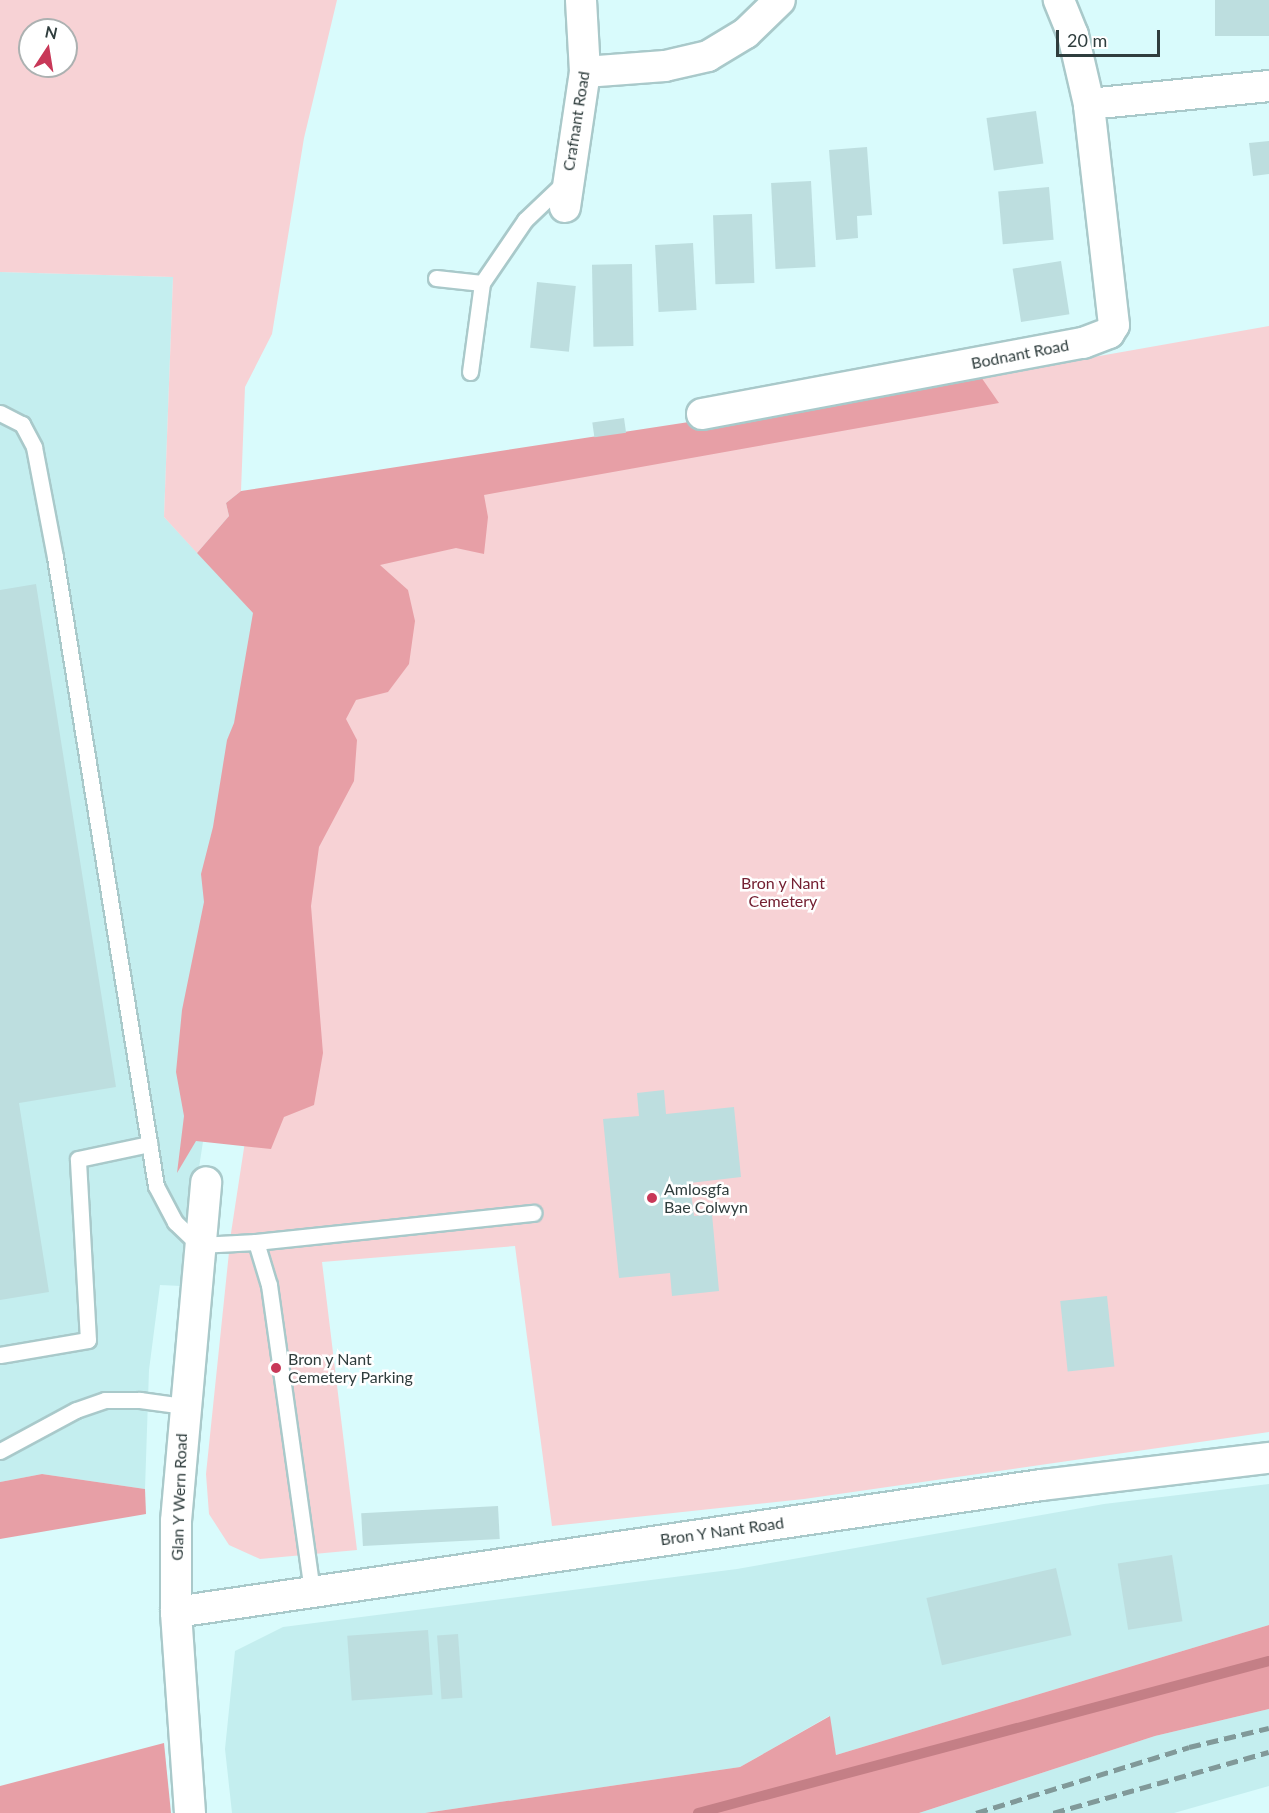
<!DOCTYPE html>
<html>
<head>
<meta charset="utf-8">
<style>
  body { margin:0 }
  #map { position:relative; width:1269px; height:1813px; overflow:hidden; background:#d9fbfc; font-family:Lato,sans-serif }
  div>[style] { position:absolute }
  [style*='--x'] { left:calc(var(--x)*1px); top:calc(var(--y)*1px); width:calc(var(--w)*1px); rotate:calc(var(--a)*1deg) }
  .built>* { inset:0; background:#c4eeef }
  .green>* { inset:0; background:#f7d2d5 }
  .forest>* { inset:0; background:#e79fa6 }
  .stream>* { height:10px; margin:-5px; padding:0 5px; transform-origin:5px; border-radius:5px; background:#c47f86 }
  .building>* { inset:0; background:#bddedf; transform-origin:0 0 }
  .roads { filter:drop-shadow(2px 0 #a9c9ca) drop-shadow(-2px 0 #a9c9ca) drop-shadow(0 2px #a9c9ca) drop-shadow(0 -2px #a9c9ca) }
  .lane>* { height:15px; margin:-7.5px; padding:0 7.5px; transform-origin:7.5px; border-radius:7.5px; background:#fff }
  .street>* { height:30px; margin:-15px; padding:0 15px; transform-origin:15px; border-radius:15px; background:#fff }
  .rail>* { height:4.5px; margin-top:-2.25px; transform-origin:0; background:repeating-linear-gradient(90deg,#819999 0 12px,transparent 0 18px) }
  .dots>* { width:16px; height:16px; translate:-50% -50%; box-sizing:border-box; border:3px solid #fff; border-radius:50% }
  span { translate:-50% -50%; white-space:nowrap; text-align:center; line-height:1.15; -webkit-text-stroke:5px #fff; paint-order:stroke }
  .street-label { font-size:16px; color:#2f3d3d }
  .park-label { font-size:16px; color:#742032 }
  .poi-label { font-size:16px; color:#2f3d3d }
  .left { translate:0 -50%; text-align:left }
  .north { position:absolute; left:18px; top:18px; width:60px; height:60px; box-sizing:border-box; background:#fff; border:2px solid #acb1b1; border-radius:50%; rotate:12deg; font-size:16px; font-weight:700; line-height:24px; text-align:center; color:#2f3d3d }
  .north::after { content:''; display:block; margin:auto; width:21px; height:27px; background:#c83858; clip-path:polygon(50% 0,100% 100%,50% 72%,0 100%) }
  .scale { position:absolute; left:1056px; top:30px; width:104px; height:27px; box-sizing:border-box; border:3px solid #2f3d3d; border-top:0; padding-left:8px; font-size:18px; line-height:21px; white-space:nowrap; color:#2f3d3d; -webkit-text-stroke:4px #fff; paint-order:stroke }
</style>
</head>
<body>
<div id="map">
  <div class="built">
    <i style="clip-path:polygon(0 272px,173px 277px,164px 517px,269px 630px,204px 1135px,181px 1286px,160px 1285px,149px 1370px,145px 1489px,42px 1474px,0 1482px)"></i>
    <i style="clip-path:polygon(1269px 1484px,1269px 1625px,836px 1755px,829px 1716px,740px 1767px,425px 1813px,232px 1813px,225px 1749px,235px 1651px,283px 1627px,737px 1569px,1104px 1504px)"></i>
    <i style="clip-path:polygon(1269px 1709px,1269px 1786px,1174px 1813px,919px 1813px,1155px 1736px)"></i>
  </div>
  <div class="green">
    <i style="clip-path:polygon(evenodd,0 0,337px 0,304px 138px,272px 334px,245px 387px,241px 491px,226px 503px,229px 516px,197px 553px,164px 517px,173px 277px,0 272px,0 0,30px 30px,66px 30px,66px 66px,30px 66px,30px 30px)"></i>
    <i style="clip-path:polygon(1269px 326px,1269px 1432px,804px 1499px,552px 1526px,515px 1246px,322px 1262px,357px 1550px,260px 1559px,229px 1545px,209px 1514px,206px 1474px,231px 1233px,340px 520px,981px 377px)"></i>
  </div>
  <div class="forest">
    <i style="clip-path:polygon(981px 377px,999px 403px,484px 495px,488px 517px,484px 554px,456px 548px,380px 565px,408px 590px,415px 621px,409px 664px,388px 692px,356px 700px,346px 719px,357px 740px,354px 781px,319px 847px,311px 906px,323px 1053px,314px 1105px,284px 1117px,271px 1149px,196px 1141px,177px 1173px,184px 1116px,176px 1072px,182px 1010px,204px 902px,201px 874px,213px 827px,227px 740px,234px 723px,253px 613px,197px 553px,229px 516px,226px 503px,241px 491px)"></i>
    <i style="clip-path:polygon(42px 1474px,145px 1489px,146px 1514px,0 1539px,0 1482px)"></i>
    <i style="clip-path:polygon(1269px 1625px,1269px 1709px,1155px 1736px,919px 1813px,425px 1813px,740px 1767px,830px 1716px,836px 1755px)"></i>
    <i style="clip-path:polygon(164px 1743px,171px 1813px,0 1813px,0 1786px)"></i>
  </div>
  <div class="stream">
    <i style="--x:698;--y:1813;--w:591;--a:-14.91"></i>
  </div>
  <div class="building">
    <i style="left:1215px;top:0;width:54px;height:36px"></i>
    <i style="left:1036px;top:111px;width:53px;height:50px;rotate:82deg"></i>
    <i style="clip-path:polygon(1269px 141px,1269px 174px,1253px 176px,1249px 143px)"></i>
    <i style="clip-path:polygon(867px 147px,872px 215px,857px 216px,858px 238px,836px 240px,829px 150px)"></i>
    <i style="left:811px;top:181px;width:86px;height:40px;rotate:87deg"></i>
    <i style="left:1049px;top:187px;width:53px;height:51px;rotate:85deg"></i>
    <i style="left:752px;top:214px;width:69px;height:39px;rotate:88deg"></i>
    <i style="left:693px;top:243px;width:67px;height:38px;rotate:87deg"></i>
    <i style="left:1061px;top:261px;width:54px;height:49px;rotate:81deg"></i>
    <i style="left:632px;top:264px;width:82px;height:40px;rotate:89deg"></i>
    <i style="left:537px;top:282px;width:39px;height:66px;rotate:6deg"></i>
    <i style="left:624px;top:418px;width:15px;height:32px;rotate:82deg"></i>
    <i style="clip-path:polygon(36px 584px,116px 1087px,19px 1103px,49px 1292px,0 1300px,0 590px)"></i>
    <i style="clip-path:polygon(664px 1090px,666px 1114px,734px 1107px,741px 1177px,690px 1183px,694px 1216px,712px 1214px,719px 1291px,672px 1296px,670px 1273px,619px 1278px,603px 1119px,639px 1116px,637px 1093px)"></i>
    <i style="left:1107px;top:1296px;width:71px;height:47px;rotate:84deg"></i>
    <i style="left:498px;top:1506px;width:33px;height:137px;rotate:87deg"></i>
    <i style="left:1172px;top:1555px;width:67px;height:55px;rotate:81deg"></i>
    <i style="left:1056px;top:1568px;width:69px;height:133px;rotate:77deg"></i>
    <i style="left:428px;top:1630px;width:65px;height:81px;rotate:86deg"></i>
    <i style="left:458px;top:1634px;width:64px;height:21px;rotate:86deg"></i>
  </div>
  <div class="roads">
    <div class="lane">
      <i style="--x:436;--y:278;--w:46;--a:6.2"></i>
      <i style="--x:482;--y:283;--w:76;--a:-55.7"></i>
      <i style="--x:525;--y:220;--w:57;--a:-43.6"></i>
      <i style="--x:470;--y:372;--w:90;--a:-82.3"></i>
      <i style="--x:0;--y:413;--w:25;--a:27"></i>
      <i style="--x:22;--y:424;--w:26;--a:62"></i>
      <i style="--x:34;--y:447;--w:112;--a:79.2"></i>
      <i style="--x:55;--y:557;--w:637;--a:80.88"></i>
      <i style="--x:156;--y:1186;--w:41;--a:62.2"></i>
      <i style="--x:175;--y:1222;--w:33;--a:44"></i>
      <i style="--x:199;--y:1245;--w:57;--a:-3"></i>
      <i style="--x:256;--y:1242;--w:45;--a:73.2"></i>
      <i style="--x:269;--y:1285;--w:309;--a:82"></i>
      <i style="--x:256;--y:1242;--w:279;--a:-6"></i>
      <i style="--x:0;--y:1355;--w:89;--a:-9.7"></i>
      <i style="--x:88;--y:1340;--w:181;--a:-93.2"></i>
      <i style="--x:78;--y:1159;--w:73;--a:-11.9"></i>
      <i style="--x:0;--y:1451;--w:86;--a:-28.3"></i>
      <i style="--x:76;--y:1410;--w:31;--a:-19"></i>
      <i style="--x:105;--y:1400;--w:35;--a:0"></i>
      <i style="--x:140;--y:1400;--w:43;--a:7.9"></i>
    </div>
    <div class="street">
      <i style="--x:585;--y:72;--w:80;--a:-4.3"></i>
      <i style="--x:665;--y:66;--w:44;--a:-13.1"></i>
      <i style="--x:708;--y:56;--w:44;--a:-31.2"></i>
      <i style="--x:746;--y:33;--w:47;--a:-44.1"></i>
      <i style="--x:1089;--y:104;--w:181;--a:-5.7"></i>
      <i style="--x:565;--y:207;--w:136;--a:-81.6"></i>
      <i style="--x:585;--y:72;--w:72;--a:-93.2"></i>
      <i style="--x:702;--y:414;--w:388;--a:-10.6"></i>
      <i style="--x:1083;--y:343;--w:28;--a:-21"></i>
      <i style="--x:1109;--y:333;--w:9;--a:-58"></i>
      <i style="--x:1114;--y:325;--w:222;--a:-96.5"></i>
      <i style="--x:1089;--y:104;--w:71;--a:-103.1"></i>
      <i style="--x:1073;--y:35;--w:38;--a:-112"></i>
      <i style="--x:176;--y:1612;--w:874;--a:-8.35"></i>
      <i style="--x:1041;--y:1485;--w:230;--a:-6.8"></i>
      <i style="--x:190;--y:1813;--w:201;--a:-94"></i>
      <i style="--x:176;--y:1612;--w:91;--a:-90"></i>
      <i style="--x:176;--y:1521;--w:340;--a:-84.9"></i>
    </div>
  </div>
  <div class="rail">
    <i style="--x:976;--y:1813;--w:223;--a:-17.2"></i>
    <i style="--x:1189;--y:1747;--w:82;--a:-13.4"></i>
    <i style="--x:1053;--y:1813;--w:224;--a:-15.8"></i>
  </div>
  <div class="dots">
    <i style="left:652px;top:1198px;background:#c83858"></i>
    <i style="left:276px;top:1368px;background:#c83858"></i>
  </div>
  <div class="street-label">
    <span style="left:576px;top:121px;rotate:-81deg">Crafnant Road</span>
    <span style="left:1020px;top:354px;rotate:-11deg">Bodnant Road</span>
    <span style="left:179px;top:1497px;rotate:-88deg">Glan Y Wern Road</span>
    <span style="left:722px;top:1531px;rotate:-8deg">Bron Y Nant Road</span>
  </div>
  <div class="park-label">
    <span style="left:783px;top:892px">Bron y Nant<br>Cemetery</span>
  </div>
  <div class="poi-label">
    <span class="left" style="left:664px;top:1198px">Amlosgfa<br>Bae Colwyn</span>
    <span class="left" style="left:288px;top:1368px">Bron y Nant<br>Cemetery Parking</span>
  </div>
  <div class="north">N</div>
  <div class="scale">20 m</div>
</div>
</body>
</html>
